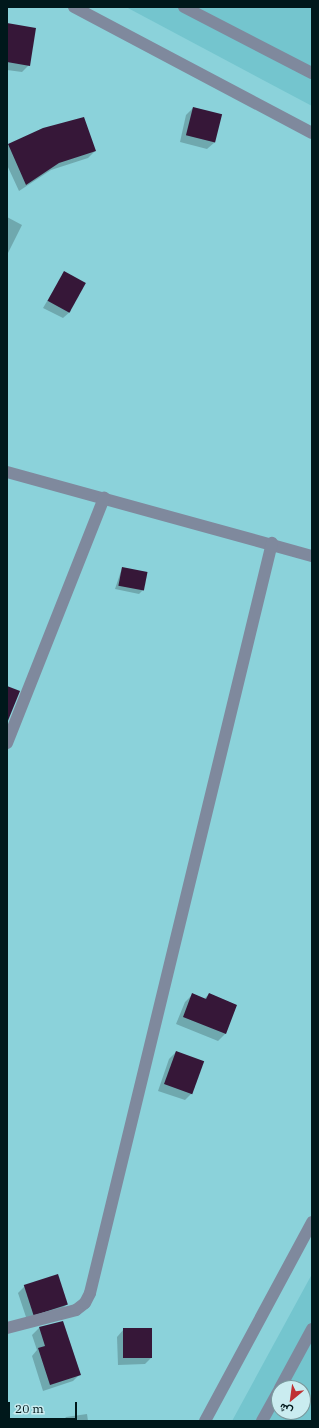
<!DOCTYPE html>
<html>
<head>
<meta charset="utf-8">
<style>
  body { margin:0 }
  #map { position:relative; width:319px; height:1428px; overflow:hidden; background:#8bd2da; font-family:"IBM Plex Serif",Vazirmatn,serif }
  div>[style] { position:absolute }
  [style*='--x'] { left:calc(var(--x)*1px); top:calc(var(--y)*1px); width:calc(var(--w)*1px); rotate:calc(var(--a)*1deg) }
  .built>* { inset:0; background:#74c5ce }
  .shadow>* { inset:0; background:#0003 }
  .building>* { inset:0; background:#361738; transform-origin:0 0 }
  .minor>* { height:12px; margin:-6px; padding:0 6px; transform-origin:6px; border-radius:6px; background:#7f899d }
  span { translate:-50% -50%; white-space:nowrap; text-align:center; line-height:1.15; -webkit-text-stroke:4px #caecf0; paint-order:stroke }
  .frame { position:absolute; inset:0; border:8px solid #00181b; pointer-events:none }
  .north { position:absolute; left:271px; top:1380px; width:40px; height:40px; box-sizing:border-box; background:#caecf0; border:1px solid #79979b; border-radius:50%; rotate:209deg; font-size:11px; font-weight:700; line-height:16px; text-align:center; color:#00181b }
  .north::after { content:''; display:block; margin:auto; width:14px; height:18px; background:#bf3033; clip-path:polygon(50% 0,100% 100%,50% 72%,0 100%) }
  .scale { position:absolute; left:8px; top:1402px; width:69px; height:18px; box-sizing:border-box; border:2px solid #00181b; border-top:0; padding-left:5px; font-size:12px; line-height:14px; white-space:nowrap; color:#00181b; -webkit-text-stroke:3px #caecf0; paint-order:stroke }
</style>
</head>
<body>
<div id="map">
  <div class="built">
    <i style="clip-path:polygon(126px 7px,312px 7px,312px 106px)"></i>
    <i style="clip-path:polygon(evenodd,312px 1274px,312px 1421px,232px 1421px,312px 1274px,279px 1388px,303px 1388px,303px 1412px,279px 1412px,279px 1388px)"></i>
  </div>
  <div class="shadow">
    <i style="clip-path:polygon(7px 24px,29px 65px,22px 72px,7px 70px)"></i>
    <i style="clip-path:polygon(193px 108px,215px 142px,207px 149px,180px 142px,186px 115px)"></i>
    <i style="clip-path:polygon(43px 129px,95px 151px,88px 158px,51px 170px,19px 191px,7px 165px,7px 146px)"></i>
    <i style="clip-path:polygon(7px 217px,22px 225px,7px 255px)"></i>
    <i style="clip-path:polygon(64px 273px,71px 311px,63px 318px,43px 308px)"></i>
    <i style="clip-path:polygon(122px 568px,143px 590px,139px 594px,115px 589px)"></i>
    <i style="clip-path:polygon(209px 994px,236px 1005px,225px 1034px,218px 1041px,176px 1024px,185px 1002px,192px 995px,204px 999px)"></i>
    <i style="clip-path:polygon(176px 1052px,192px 1093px,185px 1100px,158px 1091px,169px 1059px)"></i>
    <i style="clip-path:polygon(25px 1286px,67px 1304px,60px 1311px,27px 1320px,18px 1293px)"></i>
    <i style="clip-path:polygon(62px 1322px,80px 1374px,73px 1381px,43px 1391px,32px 1356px,37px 1350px,32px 1335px,39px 1328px)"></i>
    <i style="clip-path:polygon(124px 1329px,152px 1357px,145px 1364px,118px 1365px,117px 1337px)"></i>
    <i style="clip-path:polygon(87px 1414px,88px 1421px,63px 1421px,66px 1417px)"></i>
  </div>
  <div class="building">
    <i style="clip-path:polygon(7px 23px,36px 28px,30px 66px,7px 62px)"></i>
    <i style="left:193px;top:107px;width:30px;height:29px;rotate:14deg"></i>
    <i style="clip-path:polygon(84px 117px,96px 151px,59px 163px,26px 185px,8px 144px,43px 128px)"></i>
    <i style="left:64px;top:271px;width:25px;height:34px;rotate:29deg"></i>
    <i style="left:122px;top:567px;width:26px;height:19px;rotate:11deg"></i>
    <i style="clip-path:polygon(7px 686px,20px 691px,7px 723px)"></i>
    <i style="clip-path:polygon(192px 993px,206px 999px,209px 993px,237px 1005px,226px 1034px,183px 1017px)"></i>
    <i style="left:176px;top:1051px;width:30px;height:35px;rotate:20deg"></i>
    <i style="left:58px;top:1274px;width:32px;height:36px;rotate:72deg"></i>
    <i style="clip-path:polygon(63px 1321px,81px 1375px,50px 1385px,38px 1348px,45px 1346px,39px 1327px)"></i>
    <i style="left:123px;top:1328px;width:29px;height:30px"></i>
  </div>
  <div class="minor">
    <i style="--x:74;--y:7;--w:269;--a:27.9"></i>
    <i style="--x:184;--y:7;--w:144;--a:27.3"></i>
    <i style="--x:7;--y:472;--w:316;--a:15.4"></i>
    <i style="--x:7;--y:743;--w:264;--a:-68.4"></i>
    <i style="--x:7;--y:1328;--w:71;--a:-14.6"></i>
    <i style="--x:76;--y:1310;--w:11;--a:-38"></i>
    <i style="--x:85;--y:1303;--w:11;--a:-63"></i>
    <i style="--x:90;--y:1293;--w:772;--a:-76.36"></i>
    <i style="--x:280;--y:1388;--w:67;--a:-61.5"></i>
    <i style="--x:205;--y:1421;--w:226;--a:-61.7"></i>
    <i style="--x:262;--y:1421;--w:35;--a:-61"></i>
  </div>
  <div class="frame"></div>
  <div class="north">ش</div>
  <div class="scale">20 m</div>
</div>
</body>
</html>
